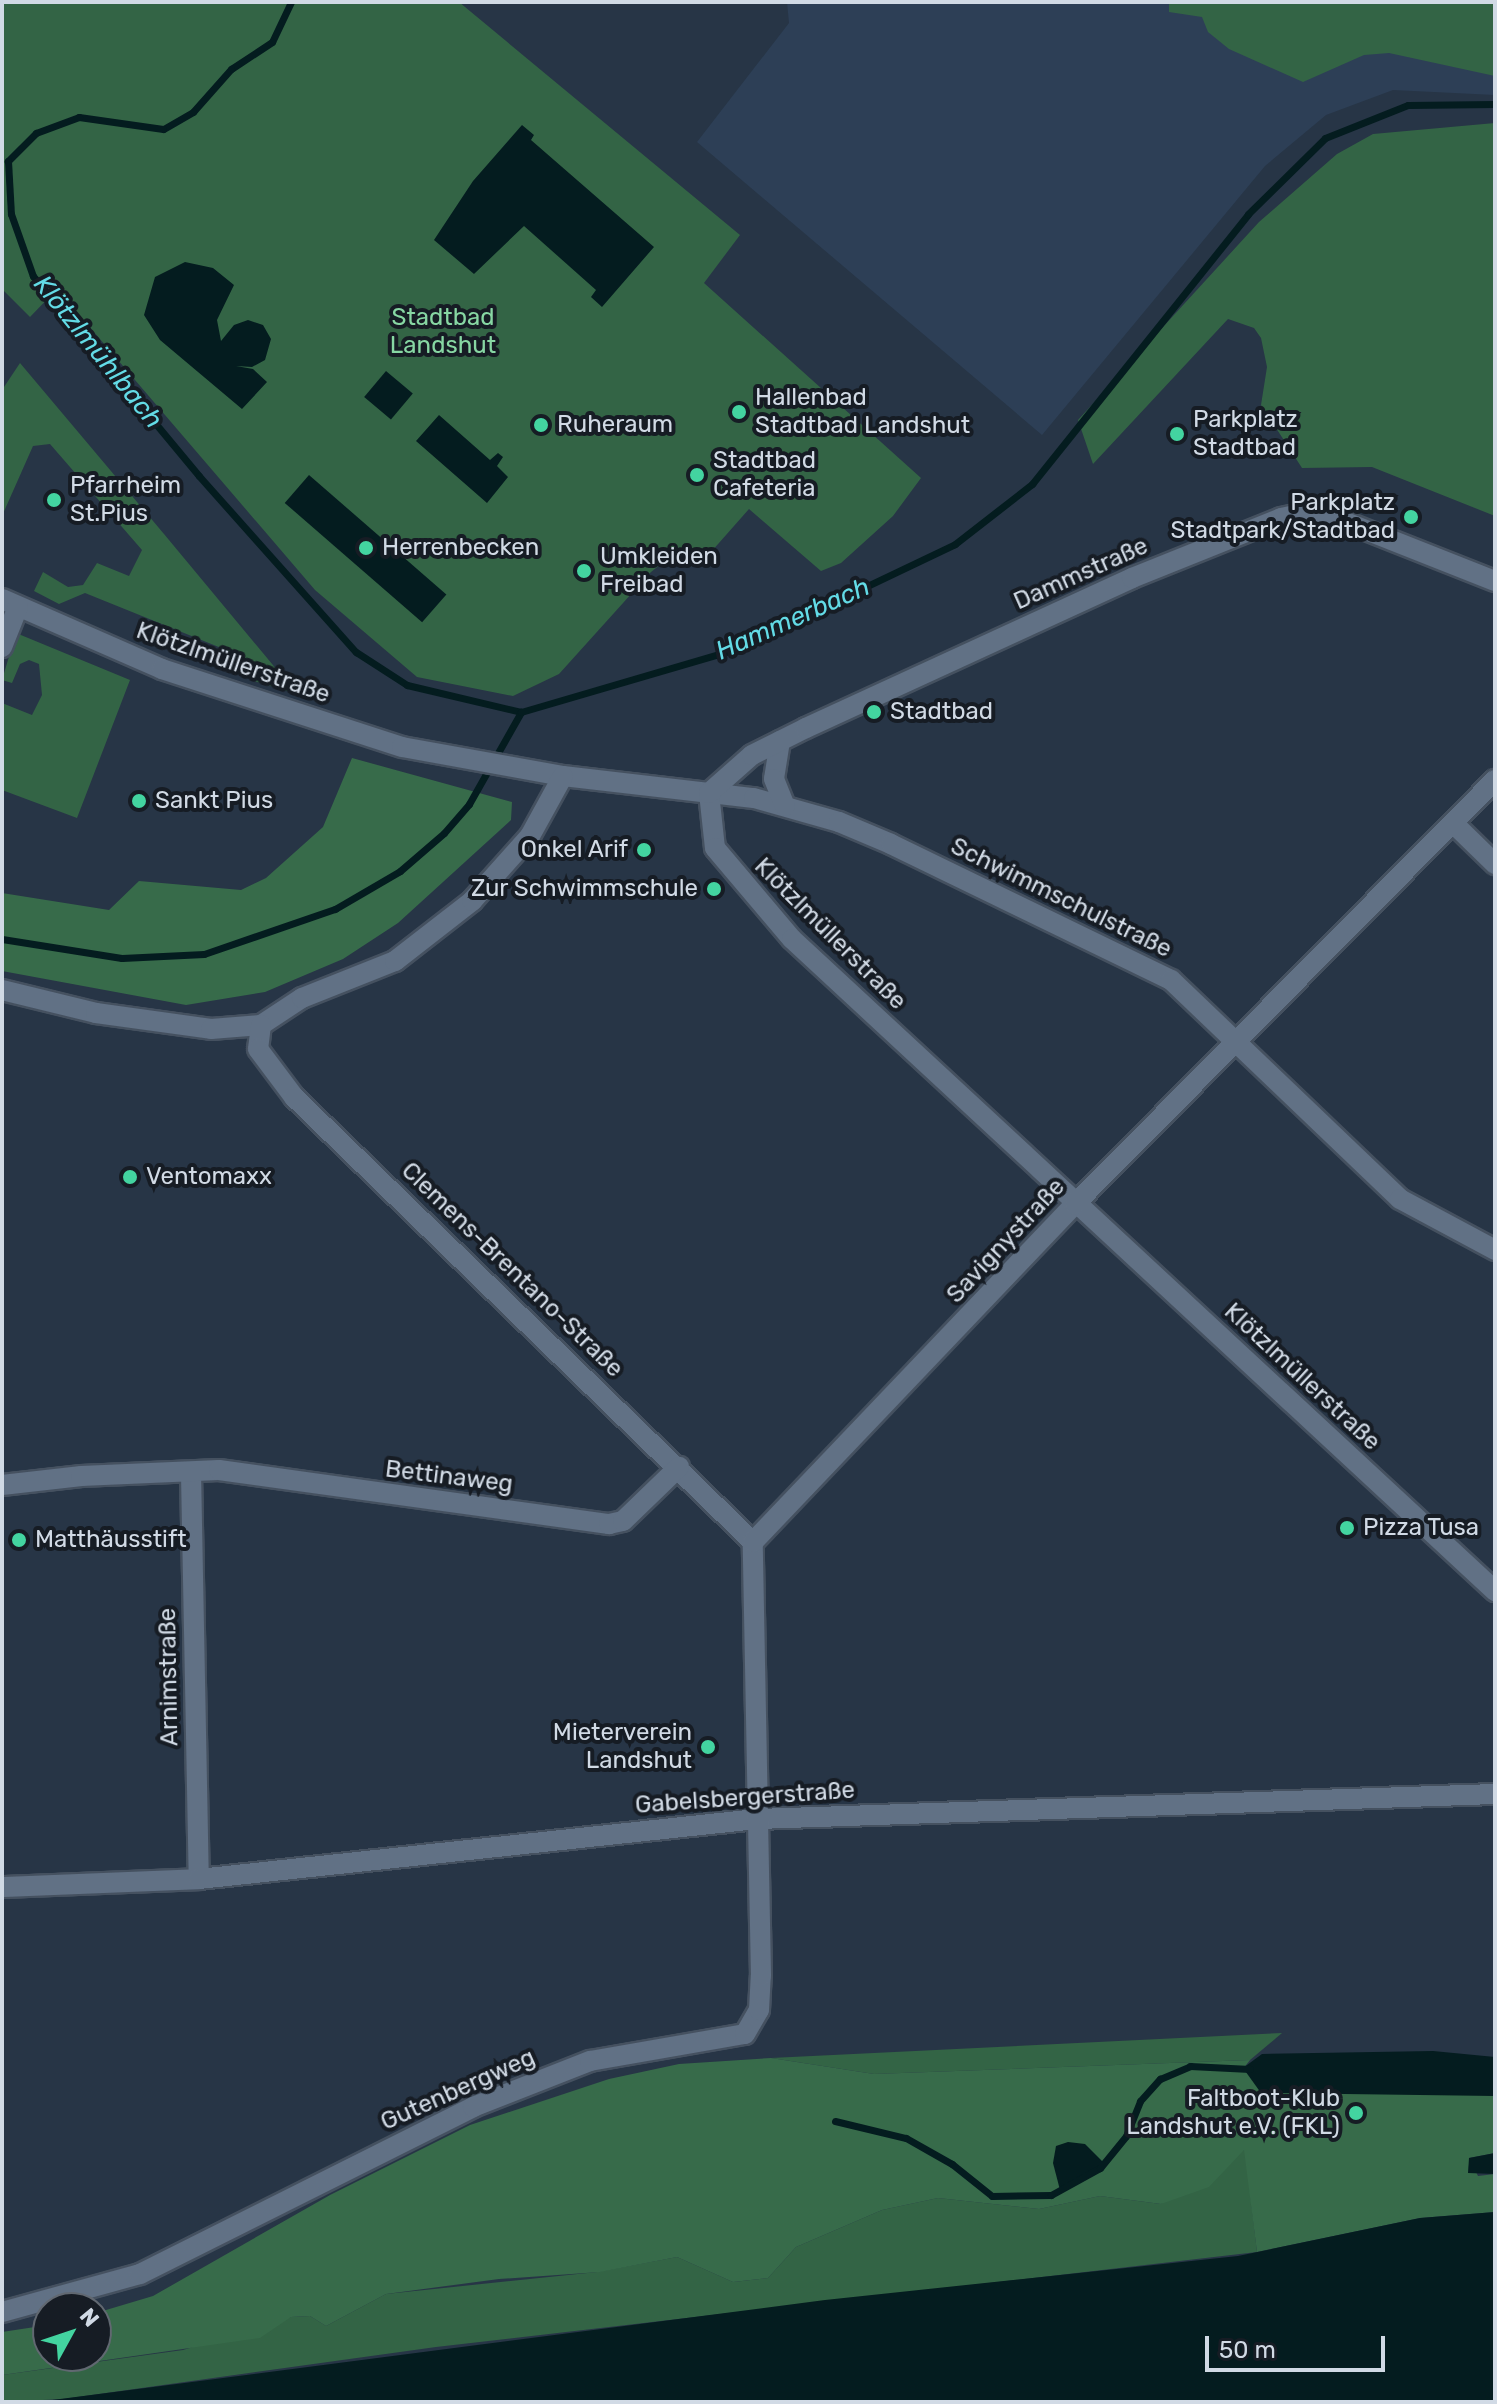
<!DOCTYPE html>
<html>
<head>
<meta charset="utf-8">
<style>
  body { margin:0 }
  #map { position:relative; width:1497px; height:2404px; overflow:hidden; background:#273546; font-family:Rubik,sans-serif }
  div>[style] { position:absolute }
  [style*='--x'] { left:calc(var(--x)*1px); top:calc(var(--y)*1px); width:calc(var(--w)*1px); rotate:calc(var(--a)*1deg) }
  .built>* { inset:0; background:#2d3f56 }
  .green>* { inset:0; background:#336445 }
  .forest>* { inset:0; background:#376b4a }
  .water>* { inset:0; background:#041c1f; transform-origin:0 0 }
  .stream>* { height:7px; margin:-3.5px; padding:0 3.5px; transform-origin:3.5px; border-radius:3.5px; background:#041c1f }
  .roads { filter:drop-shadow(2px 0 #455160) drop-shadow(-2px 0 #455160) drop-shadow(0 2px #455160) drop-shadow(0 -2px #455160) }
  .minor>* { height:20px; margin:-10px; padding:0 10px; transform-origin:10px; border-radius:10px; background:#617185 }
  .dots>* { width:22px; height:22px; translate:-50% -50%; box-sizing:border-box; border:4px solid #161c24; border-radius:50% }
  span { translate:-50% -50%; white-space:nowrap; text-align:center; line-height:1.15; -webkit-text-stroke:8px #161c24; paint-order:stroke }
  .park-label { font-size:24px; color:#87d7a3 }
  .poi-label { font-size:24px; color:#d1dae5 }
  .left { translate:0 -50%; text-align:left }
  .right { translate:-100% -50%; text-align:right }
  .street-label { font-size:24px; color:#d1dae5 }
  .water-label { font-size:26px; color:#63dbe6; font-style:italic }
  .frame { position:absolute; inset:0; border:4px solid #d1dae5; pointer-events:none }
  .north { position:absolute; left:32px; top:2292px; width:80px; height:80px; box-sizing:border-box; background:#161c24; border:2px solid #616871; border-radius:50%; rotate:50deg; font-size:22px; font-weight:700; line-height:32px; text-align:center; color:#d1dae5 }
  .north::after { content:''; display:block; margin:auto; width:28px; height:36px; background:#43d4a0; clip-path:polygon(50% 0,100% 100%,50% 72%,0 100%) }
  .scale { position:absolute; left:1205px; top:2336px; width:180px; height:36px; box-sizing:border-box; border:4px solid #d1dae5; border-top:0; padding-left:10px; font-size:24px; line-height:28px; white-space:nowrap; color:#d1dae5; -webkit-text-stroke:6px #161c24; paint-order:stroke }
</style>
</head>
<body>
<div id="map">
  <div class="built">
    <i style="clip-path:polygon(787px 2px,1495px 2px,1495px 95px,1393px 90px,1326px 115px,1265px 166px,1042px 435px,697px 142px,789px 23px)"></i>
  </div>
  <div class="green">
    <i style="clip-path:polygon(2px 2px,459px 2px,740px 235px,704px 283px,921px 478px,893px 516px,841px 563px,821px 571px,749px 509px,711px 552px,706px 548px,700px 554px,710px 564px,707px 567px,680px 549px,651px 572px,559px 674px,513px 696px,417px 677px,315px 590px,57px 289px,30px 317px,2px 289px)"></i>
    <i style="clip-path:polygon(1169px 2px,1495px 2px,1495px 76px,1389px 53px,1364px 55px,1303px 82px,1229px 49px,1208px 32px,1202px 17px,1169px 12px)"></i>
    <i style="clip-path:polygon(1495px 123px,1495px 516px,1372px 467px,1302px 468px,1261px 405px,1267px 367px,1261px 338px,1254px 328px,1228px 319px,1093px 464px,1078px 420px,1259px 222px,1337px 154px,1373px 134px)"></i>
    <i style="clip-path:polygon(20px 363px,164px 534px,297px 694px,254px 681px,241px 656px,85px 593px,59px 604px,34px 591px,43px 572px,68px 587px,83px 585px,97px 563px,129px 576px,142px 550px,50px 444px,33px 446px,2px 516px,2px 390px)"></i>
    <i style="clip-path:polygon(16px 633px,130px 680px,77px 818px,2px 790px,2px 703px,32px 715px,42px 695px,39px 664px,29px 660px,20px 664px,12px 683px,2px 680px)"></i>
    <i style="clip-path:polygon(1282px 2033px,1250px 2060px,874px 2074px,771px 2058px)"></i>
    <i style="clip-path:polygon(1245px 2149px,1257px 2252px,436px 2347px,63px 2399px,2px 2402px,2px 2375px,183px 2350px,291px 2317px,310px 2316px,326px 2326px,386px 2294px,597px 2272px,677px 2257px,733px 2282px,768px 2278px,796px 2247px,882px 2210px,938px 2198px,1039px 2209px,1100px 2196px,1161px 2204px)"></i>
  </div>
  <div class="forest">
    <i style="clip-path:polygon(352px 758px,512px 802px,511px 820px,398px 923px,343px 959px,265px 992px,186px 1005px,2px 971px,2px 893px,109px 910px,139px 881px,241px 890px,266px 878px,323px 827px)"></i>
    <i style="clip-path:polygon(771px 2058px,874px 2074px,1250px 2060px,1243px 2069px,1495px 2096px,1495px 2153px,1469px 2158px,1478px 2176px,1495px 2174px,1495px 2212px,1420px 2218px,1257px 2252px,1244px 2150px,1209px 2187px,1161px 2204px,1100px 2196px,1039px 2209px,938px 2198px,882px 2210px,796px 2247px,768px 2278px,733px 2282px,677px 2257px,600px 2272px,499px 2279px,386px 2294px,326px 2326px,310px 2316px,291px 2317px,260px 2338px,2px 2375px,2px 2332px,48px 2325px,48px 2356px,96px 2356px,96px 2313px,153px 2296px,330px 2195px,470px 2125px,609px 2079px,679px 2064px)"></i>
  </div>
  <div class="water">
    <i style="clip-path:polygon(522px 125px,534px 135px,531px 140px,654px 247px,602px 307px,591px 297px,596px 290px,524px 226px,474px 274px,434px 240px,473px 181px)"></i>
    <i style="clip-path:polygon(185px 262px,213px 268px,234px 285px,217px 320px,221px 341px,234px 325px,248px 320px,263px 325px,271px 339px,265px 360px,252px 367px,236px 366px,253px 369px,267px 382px,242px 409px,160px 340px,144px 315px,155px 277px)"></i>
    <i style="left:386px;top:371px;width:35px;height:34px;rotate:40deg"></i>
    <i style="clip-path:polygon(439px 415px,490px 460px,498px 453px,503px 457px,497px 466px,508px 477px,487px 503px,416px 441px)"></i>
    <i style="left:309px;top:475px;width:182px;height:37px;rotate:41deg"></i>
    <i style="clip-path:polygon(1433px 2051px,1495px 2057px,1495px 2096px,1261px 2093px,1243px 2068px,1262px 2054px)"></i>
    <i style="clip-path:polygon(1068px 2142px,1085px 2144px,1104px 2163px,1060px 2190px,1053px 2163px,1056px 2146px)"></i>
    <i style="clip-path:polygon(1495px 2153px,1495px 2174px,1468px 2173px,1469px 2158px)"></i>
    <i style="clip-path:polygon(1495px 2212px,1495px 2402px,37px 2402px,825px 2300px,1238px 2256px,1420px 2218px)"></i>
  </div>
  <div class="stream">
    <i style="--x:291;--y:2;--w:44;--a:115.4"></i>
    <i style="--x:272;--y:42;--w:49;--a:146.6"></i>
    <i style="--x:231;--y:69;--w:57;--a:131.5"></i>
    <i style="--x:193;--y:112;--w:34;--a:150"></i>
    <i style="--x:163;--y:129;--w:85;--a:-171.9"></i>
    <i style="--x:79;--y:117;--w:46;--a:159.6"></i>
    <i style="--x:36;--y:133;--w:40;--a:135"></i>
    <i style="--x:8;--y:161;--w:53;--a:86.8"></i>
    <i style="--x:11;--y:214;--w:66;--a:70.5"></i>
    <i style="--x:33;--y:276;--w:260;--a:50.3"></i>
    <i style="--x:199;--y:476;--w:236;--a:48.3"></i>
    <i style="--x:356;--y:652;--w:61;--a:32.9"></i>
    <i style="--x:407;--y:685;--w:117;--a:13.3"></i>
    <i style="--x:2;--y:939;--w:121;--a:9"></i>
    <i style="--x:122;--y:958;--w:82;--a:-2.8"></i>
    <i style="--x:204;--y:954;--w:139;--a:-19"></i>
    <i style="--x:335;--y:909;--w:75;--a:-30.3"></i>
    <i style="--x:400;--y:871;--w:58;--a:-40.8"></i>
    <i style="--x:444;--y:833;--w:38;--a:-49"></i>
    <i style="--x:469;--y:804;--w:106;--a:-60.5"></i>
    <i style="--x:521;--y:712;--w:221;--a:-16.3"></i>
    <i style="--x:733;--y:650;--w:246;--a:-25.5"></i>
    <i style="--x:955;--y:544;--w:98;--a:-37.9"></i>
    <i style="--x:1032;--y:484;--w:346;--a:-51.3"></i>
    <i style="--x:1248;--y:214;--w:108;--a:-44.6"></i>
    <i style="--x:1325;--y:138;--w:89;--a:-21.7"></i>
    <i style="--x:1408;--y:105;--w:87;--a:-0.7"></i>
    <i style="--x:835;--y:2121;--w:73;--a:13.5"></i>
    <i style="--x:906;--y:2138;--w:53;--a:29.5"></i>
    <i style="--x:952;--y:2164;--w:51;--a:38.7"></i>
    <i style="--x:992;--y:2196;--w:59;--a:-1"></i>
    <i style="--x:1051;--y:2195;--w:56;--a:-28.9"></i>
    <i style="--x:1100;--y:2168;--w:41;--a:-50.9"></i>
    <i style="--x:1126;--y:2136;--w:38;--a:-68"></i>
    <i style="--x:1140;--y:2101;--w:30;--a:-48"></i>
    <i style="--x:1160;--y:2079;--w:33;--a:-23"></i>
    <i style="--x:1190;--y:2066;--w:60;--a:2.9"></i>
  </div>
  <div class="roads">
    <div class="minor">
      <i style="--x:2;--y:599;--w:175;--a:23.6"></i>
      <i style="--x:162;--y:669;--w:252;--a:18"></i>
      <i style="--x:402;--y:747;--w:164;--a:10.2"></i>
      <i style="--x:563;--y:776;--w:192;--a:6.6"></i>
      <i style="--x:754;--y:798;--w:88;--a:15.8"></i>
      <i style="--x:839;--y:822;--w:56;--a:22.9"></i>
      <i style="--x:891;--y:844;--w:311;--a:25.9"></i>
      <i style="--x:1171;--y:980;--w:317;--a:43.7"></i>
      <i style="--x:1400;--y:1199;--w:108;--a:28.2"></i>
      <i style="--x:2;--y:647;--w:43;--a:-68.2"></i>
      <i style="--x:780;--y:741;--w:38;--a:99"></i>
      <i style="--x:774;--y:779;--w:29;--a:68"></i>
      <i style="--x:709;--y:793;--w:55;--a:83.8"></i>
      <i style="--x:715;--y:848;--w:119;--a:49.8"></i>
      <i style="--x:792;--y:939;--w:959;--a:42.84"></i>
      <i style="--x:709;--y:793;--w:57;--a:-41.5"></i>
      <i style="--x:752;--y:755;--w:60;--a:-26.6"></i>
      <i style="--x:806;--y:728;--w:359;--a:-24.7"></i>
      <i style="--x:1132;--y:578;--w:161;--a:-21.9"></i>
      <i style="--x:1281;--y:518;--w:25;--a:-12"></i>
      <i style="--x:1305;--y:513;--w:28;--a:8"></i>
      <i style="--x:1333;--y:517;--w:174;--a:21.6"></i>
      <i style="--x:1453;--y:823;--w:59;--a:44.3"></i>
      <i style="--x:2;--y:990;--w:97;--a:13.7"></i>
      <i style="--x:96;--y:1013;--w:116;--a:7.9"></i>
      <i style="--x:211;--y:1029;--w:50;--a:-4.6"></i>
      <i style="--x:261;--y:1025;--w:49;--a:-33.4"></i>
      <i style="--x:302;--y:998;--w:100;--a:-21.7"></i>
      <i style="--x:395;--y:961;--w:98;--a:-37.9"></i>
      <i style="--x:472;--y:901;--w:87;--a:-48.3"></i>
      <i style="--x:530;--y:836;--w:68;--a:-61.2"></i>
      <i style="--x:261;--y:1025;--w:24;--a:97"></i>
      <i style="--x:258;--y:1049;--w:60;--a:53.1"></i>
      <i style="--x:294;--y:1097;--w:639;--a:44.11"></i>
      <i style="--x:191;--y:1473;--w:406;--a:88.9"></i>
      <i style="--x:2;--y:1485;--w:80;--a:-6.5"></i>
      <i style="--x:81;--y:1476;--w:138;--a:-2.5"></i>
      <i style="--x:219;--y:1470;--w:394;--a:7.9"></i>
      <i style="--x:609;--y:1524;--w:14;--a:-12"></i>
      <i style="--x:623;--y:1521;--w:78;--a:-44"></i>
      <i style="--x:2;--y:1887;--w:197;--a:-2.3"></i>
      <i style="--x:199;--y:1879;--w:561;--a:-6.14"></i>
      <i style="--x:757;--y:1819;--w:738;--a:-1.94"></i>
      <i style="--x:2;--y:2312;--w:143;--a:-15.4"></i>
      <i style="--x:140;--y:2274;--w:373;--a:-26.6"></i>
      <i style="--x:473;--y:2107;--w:126;--a:-21.5"></i>
      <i style="--x:590;--y:2061;--w:157;--a:-9.9"></i>
      <i style="--x:745;--y:2034;--w:28;--a:-60"></i>
      <i style="--x:759;--y:2010;--w:34;--a:-87"></i>
      <i style="--x:761;--y:1976;--w:434;--a:-91.1"></i>
      <i style="--x:753;--y:1542;--w:467;--a:-46.4"></i>
      <i style="--x:1075;--y:1204;--w:597;--a:-45.27"></i>
    </div>
  </div>
  <div class="dots">
    <i style="left:739px;top:412px;background:#43d4a0"></i>
    <i style="left:541px;top:425px;background:#43d4a0"></i>
    <i style="left:1177px;top:434px;background:#43d4a0"></i>
    <i style="left:697px;top:475px;background:#43d4a0"></i>
    <i style="left:54px;top:500px;background:#43d4a0"></i>
    <i style="left:1411px;top:517px;background:#43d4a0"></i>
    <i style="left:366px;top:548px;background:#43d4a0"></i>
    <i style="left:584px;top:571px;background:#43d4a0"></i>
    <i style="left:874px;top:712px;background:#43d4a0"></i>
    <i style="left:139px;top:801px;background:#43d4a0"></i>
    <i style="left:644px;top:850px;background:#43d4a0"></i>
    <i style="left:714px;top:889px;background:#43d4a0"></i>
    <i style="left:130px;top:1177px;background:#43d4a0"></i>
    <i style="left:1347px;top:1528px;background:#43d4a0"></i>
    <i style="left:19px;top:1540px;background:#43d4a0"></i>
    <i style="left:708px;top:1747px;background:#43d4a0"></i>
    <i style="left:1356px;top:2113px;background:#43d4a0"></i>
  </div>
  <div class="park-label">
    <span style="left:443px;top:332px">Stadtbad<br>Landshut</span>
  </div>
  <div class="poi-label">
    <span class="left" style="left:755px;top:412px">Hallenbad<br>Stadtbad Landshut</span>
    <span class="left" style="left:1193px;top:434px">Parkplatz<br>Stadtbad</span>
    <span class="left" style="left:557px;top:425px">Ruheraum</span>
    <span class="left" style="left:713px;top:475px">Stadtbad<br>Cafeteria</span>
    <span class="left" style="left:70px;top:500px">Pfarrheim<br>St.Pius</span>
    <span class="right" style="left:1395px;top:517px">Parkplatz<br>Stadtpark/Stadtbad</span>
    <span class="left" style="left:382px;top:548px">Herrenbecken</span>
    <span class="left" style="left:600px;top:571px">Umkleiden<br>Freibad</span>
    <span class="left" style="left:890px;top:712px">Stadtbad</span>
    <span class="left" style="left:155px;top:801px">Sankt Pius</span>
    <span class="right" style="left:628px;top:850px">Onkel Arif</span>
    <span class="right" style="left:698px;top:889px">Zur Schwimmschule</span>
    <span class="left" style="left:146px;top:1177px">Ventomaxx</span>
    <span class="left" style="left:1363px;top:1528px">Pizza Tusa</span>
    <span class="left" style="left:35px;top:1540px">Matthäusstift</span>
    <span class="right" style="left:692px;top:1747px">Mieterverein<br>Landshut</span>
    <span class="right" style="left:1340px;top:2113px">Faltboot-Klub<br>Landshut e.V. (FKL)</span>
  </div>
  <div class="street-label">
    <span style="left:1081px;top:574px;rotate:-24deg">Dammstraße</span>
    <span style="left:233px;top:663px;rotate:19deg">Klötzlmüllerstraße</span>
    <span style="left:1061px;top:898px;rotate:26deg">Schwimmschulstraße</span>
    <span style="left:830px;top:934px;rotate:45deg">Klötzlmüllerstraße</span>
    <span style="left:1006px;top:1241px;rotate:-47deg">Savignystraße</span>
    <span style="left:512px;top:1270px;rotate:44deg">Clemens-Brentano-Straße</span>
    <span style="left:1302px;top:1377px;rotate:43deg">Klötzlmüllerstraße</span>
    <span style="left:449px;top:1477px;rotate:7deg">Bettinaweg</span>
    <span style="left:169px;top:1677px;rotate:-91deg">Arnimstraße</span>
    <span style="left:745px;top:1798px;rotate:-4deg">Gabelsbergerstraße</span>
    <span style="left:458px;top:2090px;rotate:-24deg">Gutenbergweg</span>
  </div>
  <div class="water-label">
    <span style="left:98px;top:352px;rotate:51deg">Klötzlmühlbach</span>
    <span style="left:793px;top:619px;rotate:-24deg">Hammerbach</span>
  </div>
  <div class="frame"></div>
  <div class="north">N</div>
  <div class="scale">50 m</div>
</div>
</body>
</html>
